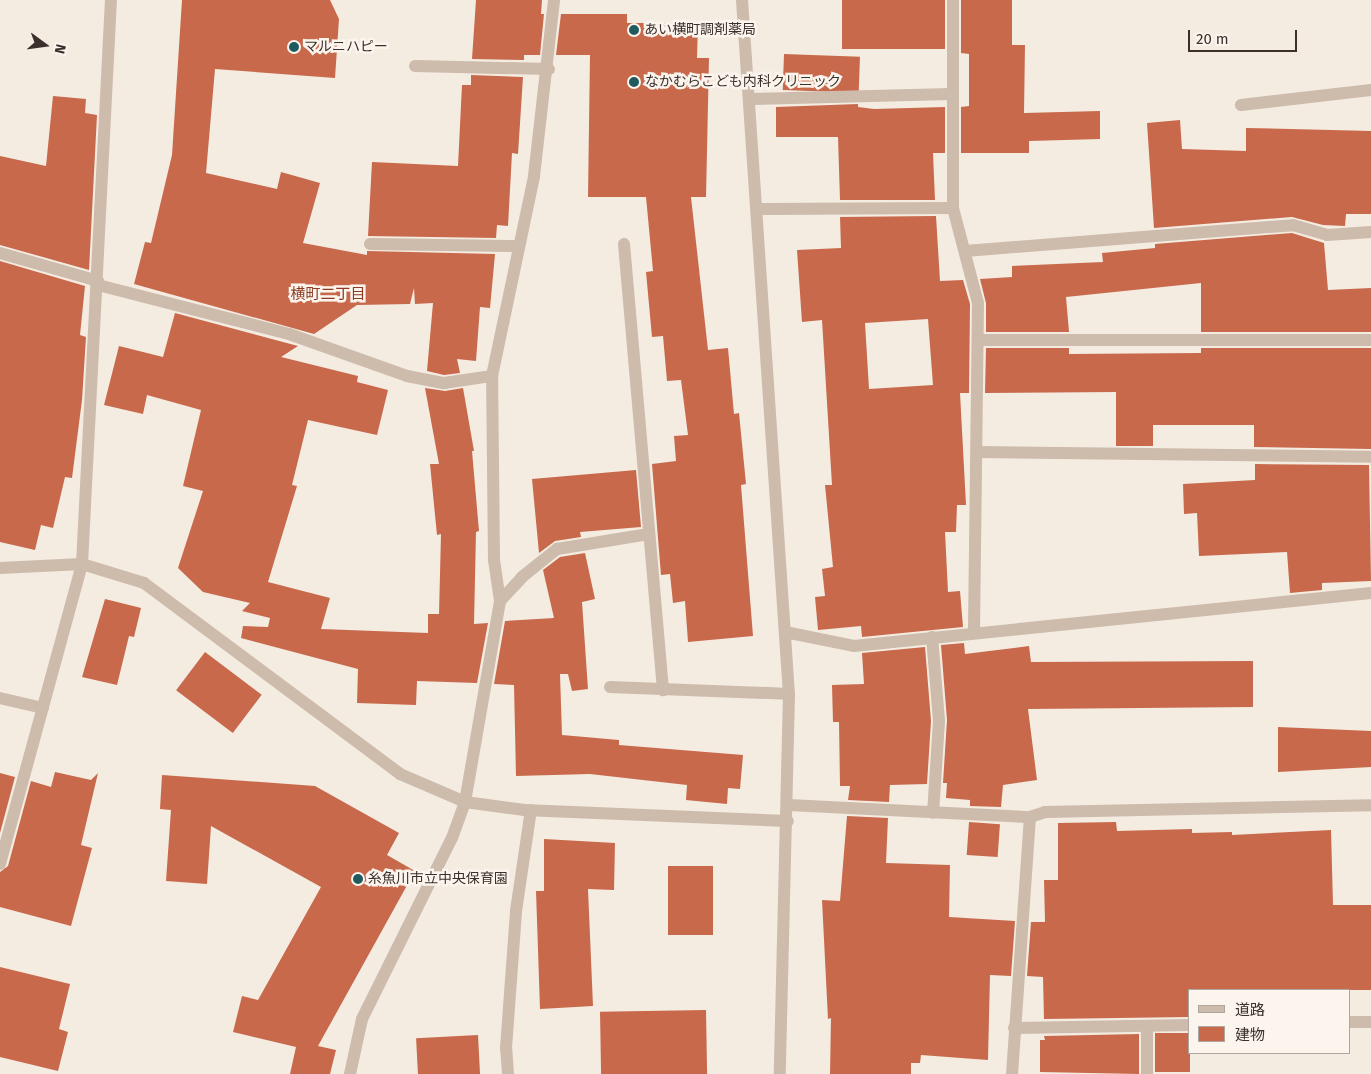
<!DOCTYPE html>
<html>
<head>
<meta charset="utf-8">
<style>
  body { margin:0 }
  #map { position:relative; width:1371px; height:1074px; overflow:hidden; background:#f4ebe1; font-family:"Fira Sans","Noto Sans JP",sans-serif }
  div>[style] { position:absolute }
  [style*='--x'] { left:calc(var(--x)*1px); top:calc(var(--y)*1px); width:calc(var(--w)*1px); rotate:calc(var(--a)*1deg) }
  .building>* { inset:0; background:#c8694b; transform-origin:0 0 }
  .service>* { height:12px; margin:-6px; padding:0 6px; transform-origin:6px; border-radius:6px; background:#cdbbac }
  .minor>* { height:12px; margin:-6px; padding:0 6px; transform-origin:6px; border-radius:6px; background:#cdbbac }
  .tertiary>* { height:12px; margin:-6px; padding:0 6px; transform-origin:6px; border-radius:6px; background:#cdbbac }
  .dots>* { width:14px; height:14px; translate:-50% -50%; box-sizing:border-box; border:2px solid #fbf5ee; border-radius:50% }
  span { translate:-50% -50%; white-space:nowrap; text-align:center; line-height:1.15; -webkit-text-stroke:5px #fbf5ee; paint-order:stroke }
  .poi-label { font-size:14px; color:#3b302b }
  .left { translate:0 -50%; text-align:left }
  .neighbourhood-label { font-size:15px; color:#8c3b22 }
  .legend { position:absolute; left:1188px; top:989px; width:162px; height:65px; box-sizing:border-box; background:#fbf5ee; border:1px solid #aea6a0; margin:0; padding:6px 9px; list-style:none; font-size:15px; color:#3b302b }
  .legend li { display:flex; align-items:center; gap:10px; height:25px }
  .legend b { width:25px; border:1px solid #aea6a0 }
  .north { position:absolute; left:20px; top:20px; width:50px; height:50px; -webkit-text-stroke:4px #fbf5ee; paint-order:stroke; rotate:104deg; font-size:14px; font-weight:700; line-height:20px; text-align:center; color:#3b302b }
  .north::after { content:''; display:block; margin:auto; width:18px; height:22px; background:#3b302b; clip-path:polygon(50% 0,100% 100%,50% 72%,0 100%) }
  .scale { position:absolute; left:1188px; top:30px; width:109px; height:22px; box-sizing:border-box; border:2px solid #3b302b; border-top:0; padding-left:6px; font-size:15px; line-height:18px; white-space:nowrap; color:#3b302b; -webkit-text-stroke:4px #fbf5ee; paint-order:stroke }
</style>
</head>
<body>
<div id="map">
  <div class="building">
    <i style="clip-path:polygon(182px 0,330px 0,339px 19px,335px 78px,215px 69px,206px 173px,277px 189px,281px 172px,320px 183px,303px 243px,367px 255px,367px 251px,495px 254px,490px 308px,480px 307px,476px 361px,457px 359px,460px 373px,444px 375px,427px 371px,433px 303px,415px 304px,414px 288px,410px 304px,357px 305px,314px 334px,134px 284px,145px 242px,151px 243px,172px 155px)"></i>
    <i style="clip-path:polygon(476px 0,542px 0,541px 14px,544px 14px,540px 55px,524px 55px,524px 60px,472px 59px)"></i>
    <i style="left:842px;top:0;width:103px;height:49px"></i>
    <i style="clip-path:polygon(961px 0,1012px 0,1012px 45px,1025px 45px,1024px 113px,1100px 111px,1100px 139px,1029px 141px,1029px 153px,961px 153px,961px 107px,969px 106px,969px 54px,961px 53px)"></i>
    <i style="clip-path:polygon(561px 14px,627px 14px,627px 23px,698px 23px,697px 58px,709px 58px,706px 197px,691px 197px,708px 350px,728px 348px,734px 414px,739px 413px,746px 484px,741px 485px,753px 636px,688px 642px,685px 601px,673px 603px,670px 574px,661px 575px,652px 464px,676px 461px,674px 436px,688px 435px,681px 380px,667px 381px,663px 336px,652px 337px,646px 272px,653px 271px,646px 197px,588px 197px,590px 55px,556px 55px)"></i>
    <i style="left:784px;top:54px;width:76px;height:36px;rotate:2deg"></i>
    <i style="clip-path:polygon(471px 75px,523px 77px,518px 154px,512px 153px,508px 226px,497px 225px,496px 238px,368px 236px,372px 162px,458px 166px,462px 85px,471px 85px)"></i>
    <i style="clip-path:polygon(53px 96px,86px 99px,85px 113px,97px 115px,89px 270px,0 245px,0 156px,46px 166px)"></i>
    <i style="clip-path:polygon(858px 104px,858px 107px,874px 109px,945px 107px,945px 153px,933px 153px,935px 200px,840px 200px,838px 137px,776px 137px,776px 107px)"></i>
    <i style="clip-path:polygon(1180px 120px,1182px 149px,1246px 151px,1246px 128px,1371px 131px,1371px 214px,1346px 214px,1345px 226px,1323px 225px,1292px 217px,1154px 228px,1147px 123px)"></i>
    <i style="clip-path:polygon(evenodd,936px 216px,940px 281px,963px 280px,970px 304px,969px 393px,960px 393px,966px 505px,957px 505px,956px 532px,945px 532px,948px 592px,960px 591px,963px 627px,862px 637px,861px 626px,818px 630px,815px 597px,825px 596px,822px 569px,833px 567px,825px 485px,832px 485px,822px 320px,802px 322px,797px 250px,841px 248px,840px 217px,936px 216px,928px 319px,933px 385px,869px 389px,865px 323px,928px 319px)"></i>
    <i style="clip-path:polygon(1292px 233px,1324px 243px,1328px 290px,1371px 288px,1371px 332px,1201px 332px,1201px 283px,1066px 297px,1069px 332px,986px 332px,986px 303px,980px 279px,1012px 277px,1012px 266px,1103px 262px,1102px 253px,1155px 248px,1155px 244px)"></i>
    <i style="clip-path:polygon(0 261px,85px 286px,80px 335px,86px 337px,82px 400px,72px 478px,65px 477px,53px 528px,41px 525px,35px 550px,0 542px)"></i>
    <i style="clip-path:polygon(175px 313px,298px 346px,281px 357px,358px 376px,357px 382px,388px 390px,377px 435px,308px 420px,292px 485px,297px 486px,268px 582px,330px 598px,321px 629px,428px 633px,428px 614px,439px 614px,441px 534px,437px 535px,430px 464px,439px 464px,425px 388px,445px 391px,463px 388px,474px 451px,472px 451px,479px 531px,476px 532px,474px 624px,488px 623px,477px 683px,417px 681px,416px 705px,357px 703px,358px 669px,241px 638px,243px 626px,268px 627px,270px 618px,242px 611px,250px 603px,203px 592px,178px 568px,203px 491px,183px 486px,201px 410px,147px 395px,143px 414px,104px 405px,119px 346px,163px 357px)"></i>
    <i style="clip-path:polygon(986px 348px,1069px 348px,1069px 354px,1201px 353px,1201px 348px,1371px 348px,1371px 449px,1254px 447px,1254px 425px,1153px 425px,1153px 446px,1116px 446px,1116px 392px,985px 393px)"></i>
    <i style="clip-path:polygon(1255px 464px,1369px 465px,1371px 581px,1322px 583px,1322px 590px,1290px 593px,1287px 552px,1199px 556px,1197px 513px,1184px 514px,1183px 484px,1255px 480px)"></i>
    <i style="clip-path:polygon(636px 470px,641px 527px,580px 532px,581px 537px,555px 541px,539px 553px,532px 479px)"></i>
    <i style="clip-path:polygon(585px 553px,595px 599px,582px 602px,588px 689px,572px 691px,568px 674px,560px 674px,562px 735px,619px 740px,619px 745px,743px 755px,740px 789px,728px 788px,727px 804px,686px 800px,687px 785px,590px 774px,516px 776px,514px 685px,494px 684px,505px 621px,554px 618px,543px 570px,560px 557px)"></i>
    <i style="clip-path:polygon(105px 599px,141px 608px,134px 637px,129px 636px,117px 685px,82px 677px)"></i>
    <i style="clip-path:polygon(964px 643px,965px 654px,1029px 646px,1031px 662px,1253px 661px,1253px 707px,1028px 709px,1037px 780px,1003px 785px,1001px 807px,970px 806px,970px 800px,946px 798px,947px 783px,943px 783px,947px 720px,941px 645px)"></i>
    <i style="clip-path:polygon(925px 647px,931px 721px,927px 784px,890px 785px,889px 802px,848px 800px,850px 786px,840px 786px,839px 722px,833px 722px,832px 685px,864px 684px,862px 653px)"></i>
    <i style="left:205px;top:652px;width:71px;height:48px;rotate:37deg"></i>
    <i style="clip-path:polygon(1278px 727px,1371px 731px,1371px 767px,1278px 772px)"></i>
    <i style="clip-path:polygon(55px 772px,91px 780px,98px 773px,81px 845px,92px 848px,71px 926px,0 907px,0 872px,8px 866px,31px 781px,51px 787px)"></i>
    <i style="clip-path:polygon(0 773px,15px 777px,0 833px)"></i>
    <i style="clip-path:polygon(162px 775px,315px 786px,399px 833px,387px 855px,415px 871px,318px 1046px,336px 1050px,330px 1074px,290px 1074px,296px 1047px,233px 1032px,242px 996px,258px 1000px,321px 887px,211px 826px,207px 884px,166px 881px,171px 810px,160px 809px)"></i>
    <i style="clip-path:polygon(847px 816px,888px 818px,886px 863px,950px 865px,949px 917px,1015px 921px,1011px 976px,990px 975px,988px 1060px,921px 1055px,920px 1063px,911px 1063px,911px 1074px,830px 1074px,831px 1018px,828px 1019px,822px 900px,840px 901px)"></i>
    <i style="left:969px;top:822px;width:31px;height:33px;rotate:4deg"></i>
    <i style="clip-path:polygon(1116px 822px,1117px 831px,1192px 829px,1192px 833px,1232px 832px,1232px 835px,1331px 830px,1333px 905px,1371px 905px,1371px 990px,1190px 990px,1190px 1017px,1044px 1019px,1043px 977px,1027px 976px,1031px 922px,1045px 922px,1044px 880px,1058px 880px,1058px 823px)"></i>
    <i style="clip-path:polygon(544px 839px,615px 843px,614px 890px,588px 889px,593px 1006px,540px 1009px,536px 891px,544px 891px)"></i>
    <i style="left:668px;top:866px;width:45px;height:69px"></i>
    <i style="clip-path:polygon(0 967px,70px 984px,59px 1029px,68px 1032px,58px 1071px,0 1057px)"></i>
    <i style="left:706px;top:1010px;width:64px;height:106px;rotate:89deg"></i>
    <i style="left:1190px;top:1033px;width:39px;height:35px;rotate:90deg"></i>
    <i style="clip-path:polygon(1139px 1034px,1139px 1074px,1040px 1072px,1040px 1040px,1045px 1040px,1044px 1036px)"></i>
    <i style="left:478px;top:1035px;width:39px;height:62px;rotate:87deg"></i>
  </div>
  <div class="service">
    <i style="--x:465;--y:802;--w:204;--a:-80.1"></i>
    <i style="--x:500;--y:601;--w:41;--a:-98.3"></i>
    <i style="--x:494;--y:560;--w:184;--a:-90.6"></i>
    <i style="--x:492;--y:376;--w:204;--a:-78.1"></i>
    <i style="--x:534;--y:176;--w:177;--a:-83.5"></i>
  </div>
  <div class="minor">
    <i style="--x:953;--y:0;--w:208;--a:90"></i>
    <i style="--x:953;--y:208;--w:98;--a:75.3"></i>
    <i style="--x:978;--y:303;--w:329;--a:90.7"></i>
    <i style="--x:415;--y:66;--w:134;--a:1.3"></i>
    <i style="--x:749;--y:99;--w:202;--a:-1.4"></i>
    <i style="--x:1241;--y:105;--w:131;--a:-6.6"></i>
    <i style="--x:757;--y:209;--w:196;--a:-0.3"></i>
    <i style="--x:370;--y:244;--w:149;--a:0.8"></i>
    <i style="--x:624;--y:244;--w:448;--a:85"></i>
    <i style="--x:965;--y:251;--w:329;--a:-4.5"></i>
    <i style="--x:1293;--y:225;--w:35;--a:16"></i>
    <i style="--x:1327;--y:235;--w:44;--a:-3.9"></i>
    <i style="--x:0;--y:253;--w:102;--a:15.9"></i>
    <i style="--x:98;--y:285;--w:197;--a:14.4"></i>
    <i style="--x:289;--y:334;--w:125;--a:19.6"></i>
    <i style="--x:407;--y:376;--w:38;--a:11"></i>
    <i style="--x:444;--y:383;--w:49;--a:-8.3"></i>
    <i style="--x:978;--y:340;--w:393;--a:0"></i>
    <i style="--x:977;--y:452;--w:394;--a:0.7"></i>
    <i style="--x:0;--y:568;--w:82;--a:-2.8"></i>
    <i style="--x:82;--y:564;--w:65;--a:17"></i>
    <i style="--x:144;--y:583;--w:319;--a:36.7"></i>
    <i style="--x:400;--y:774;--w:71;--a:23.3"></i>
    <i style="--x:465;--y:802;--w:60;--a:7.7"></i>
    <i style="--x:524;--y:810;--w:264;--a:2.4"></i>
    <i style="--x:500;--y:601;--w:33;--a:-47"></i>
    <i style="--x:522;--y:577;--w:45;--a:-38.7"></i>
    <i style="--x:557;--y:549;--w:93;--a:-9.3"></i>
    <i style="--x:785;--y:632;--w:70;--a:11.5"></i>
    <i style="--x:854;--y:646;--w:520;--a:-5.85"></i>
    <i style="--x:932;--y:637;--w:84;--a:85.2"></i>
    <i style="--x:939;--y:721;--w:92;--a:93.7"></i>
    <i style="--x:610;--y:687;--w:179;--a:2.2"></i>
    <i style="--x:0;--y:698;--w:44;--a:13.1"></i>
    <i style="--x:789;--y:805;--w:241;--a:2.9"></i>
    <i style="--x:1030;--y:817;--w:258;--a:94"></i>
    <i style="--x:1030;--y:817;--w:16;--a:-18"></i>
    <i style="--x:1045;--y:812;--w:326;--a:-1.2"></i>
    <i style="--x:0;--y:864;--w:311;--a:-74.7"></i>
    <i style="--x:82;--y:564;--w:565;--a:-87.06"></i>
    <i style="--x:1350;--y:1022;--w:21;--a:0"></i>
    <i style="--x:1147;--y:1026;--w:48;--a:90"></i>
    <i style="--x:1014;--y:1028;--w:176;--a:-1"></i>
    <i style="--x:350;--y:1074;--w:56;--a:-77.7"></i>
    <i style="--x:362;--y:1019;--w:202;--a:-63.6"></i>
    <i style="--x:452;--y:838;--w:38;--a:-70"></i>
    <i style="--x:508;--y:1074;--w:26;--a:-94"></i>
    <i style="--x:506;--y:1048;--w:137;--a:-85.8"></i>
    <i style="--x:516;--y:911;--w:102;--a:-81.6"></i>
  </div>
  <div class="tertiary">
    <i style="--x:742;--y:0;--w:696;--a:86.13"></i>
    <i style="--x:789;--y:694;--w:380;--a:91.4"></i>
  </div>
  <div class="dots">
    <i style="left:634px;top:30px;background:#1f5a5e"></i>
    <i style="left:294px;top:47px;background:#1f5a5e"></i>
    <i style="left:634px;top:82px;background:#1f5a5e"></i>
    <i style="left:358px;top:879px;background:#1f5a5e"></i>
  </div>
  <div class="poi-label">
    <span class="left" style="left:644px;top:30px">あい横町調剤薬局</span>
    <span class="left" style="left:304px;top:47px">マルニハピー</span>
    <span class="left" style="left:645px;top:82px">なかむらこども内科クリニック</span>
    <span class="left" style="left:368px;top:879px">糸魚川市立中央保育園</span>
  </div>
  <div class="neighbourhood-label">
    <span style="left:328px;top:295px">横町二丁目</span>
  </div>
  <ul class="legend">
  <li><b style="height:6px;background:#cdbbac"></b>道路</li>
  <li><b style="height:14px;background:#c8694b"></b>建物</li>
  </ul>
  <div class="north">N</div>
  <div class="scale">20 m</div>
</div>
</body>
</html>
